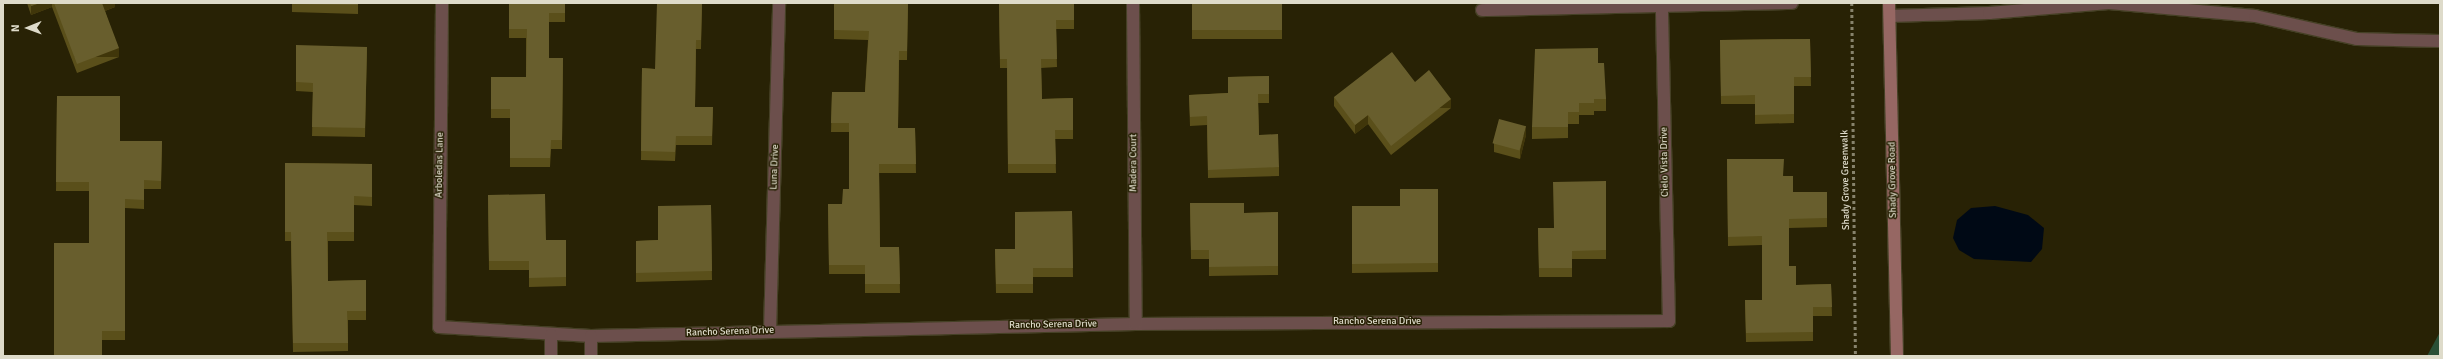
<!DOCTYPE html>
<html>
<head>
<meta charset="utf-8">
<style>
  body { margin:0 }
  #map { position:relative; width:2443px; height:359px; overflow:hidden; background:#282205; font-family:Signika,sans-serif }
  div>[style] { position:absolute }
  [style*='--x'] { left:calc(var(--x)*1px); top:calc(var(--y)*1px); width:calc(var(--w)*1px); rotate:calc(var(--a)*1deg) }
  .green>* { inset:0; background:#2a4f36 }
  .water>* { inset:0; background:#000915 }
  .path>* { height:2.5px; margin-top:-1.25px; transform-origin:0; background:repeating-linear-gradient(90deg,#87836c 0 3px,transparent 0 6px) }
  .roads { filter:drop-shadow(1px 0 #454025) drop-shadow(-1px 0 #454025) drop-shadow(0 1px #454025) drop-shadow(0 -1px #454025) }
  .lane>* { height:12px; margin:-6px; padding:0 6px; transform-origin:6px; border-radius:6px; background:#6c4f4c }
  .street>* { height:12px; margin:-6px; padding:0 6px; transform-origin:6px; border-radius:6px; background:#6c4f4c }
  .secondary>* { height:12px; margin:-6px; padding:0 6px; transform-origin:6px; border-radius:6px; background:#966763 }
  .wall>* { inset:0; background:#5a4f1a; transform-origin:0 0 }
  .shaded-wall>* { inset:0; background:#40360a; transform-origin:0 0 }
  .building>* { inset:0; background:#685e2d; transform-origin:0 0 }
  span { translate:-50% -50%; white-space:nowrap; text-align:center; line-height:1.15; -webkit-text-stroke:3px #282205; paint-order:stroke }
  .street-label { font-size:10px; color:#dedbca }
  .frame { position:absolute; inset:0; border:4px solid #dedbca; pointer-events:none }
  .north { position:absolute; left:8px; top:8px; width:40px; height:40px; -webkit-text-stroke:3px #282205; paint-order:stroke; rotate:269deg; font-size:11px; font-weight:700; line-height:16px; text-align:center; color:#dedbca }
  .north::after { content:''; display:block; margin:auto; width:14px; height:18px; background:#dedbca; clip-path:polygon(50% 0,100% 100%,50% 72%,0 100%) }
</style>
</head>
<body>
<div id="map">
  <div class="green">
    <i style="clip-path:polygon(2440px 332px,2440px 356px,2427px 356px)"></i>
  </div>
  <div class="water">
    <i style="clip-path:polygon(1995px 206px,2028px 215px,2044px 228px,2042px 249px,2031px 262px,1974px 259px,1959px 250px,1953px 238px,1957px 220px,1971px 208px)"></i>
  </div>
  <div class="path">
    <i style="--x:1852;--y:3;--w:353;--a:89.4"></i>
  </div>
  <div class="roads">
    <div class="lane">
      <i style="--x:1890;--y:16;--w:99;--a:-1.7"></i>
      <i style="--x:1989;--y:13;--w:120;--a:-4.8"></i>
      <i style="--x:2109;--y:3;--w:147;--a:5.1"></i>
      <i style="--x:2255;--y:16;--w:105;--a:12.7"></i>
      <i style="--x:2357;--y:39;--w:83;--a:1.4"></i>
    </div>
    <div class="street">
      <i style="--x:442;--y:3;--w:324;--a:90.5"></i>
      <i style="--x:439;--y:327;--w:152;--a:3.4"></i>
      <i style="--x:591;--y:336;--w:545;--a:-1.26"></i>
      <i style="--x:1136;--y:324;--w:533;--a:-0.32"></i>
      <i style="--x:1669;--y:321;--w:318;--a:-91.3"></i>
      <i style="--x:1133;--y:3;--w:321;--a:89.5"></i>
      <i style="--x:1482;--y:10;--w:310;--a:-1.3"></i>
      <i style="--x:770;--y:331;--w:328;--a:-88.4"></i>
      <i style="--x:551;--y:335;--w:21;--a:90"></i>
      <i style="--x:591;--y:336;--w:20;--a:90"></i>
    </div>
    <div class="secondary">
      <i style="--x:1889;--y:3;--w:353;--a:88.7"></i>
    </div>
  </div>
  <div class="wall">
    <i style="clip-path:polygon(27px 3px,115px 3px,115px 7px,105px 11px,119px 57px,77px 73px,52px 7px,31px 15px)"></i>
    <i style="clip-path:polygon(292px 3px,358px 3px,358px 14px,292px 12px)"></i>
    <i style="clip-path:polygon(509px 3px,565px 3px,565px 22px,549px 22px,549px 58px,563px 58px,562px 149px,551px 149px,550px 167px,510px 167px,510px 118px,491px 118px,491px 77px,526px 77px,526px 38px,509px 38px)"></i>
    <i style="clip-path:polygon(702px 3px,701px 49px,696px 49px,695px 107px,713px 107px,712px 145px,676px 145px,675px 161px,641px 160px,642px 68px,655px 69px)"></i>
    <i style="clip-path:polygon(908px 3px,907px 60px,899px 60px,898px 128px,915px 128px,916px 173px,879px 173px,880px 247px,899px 247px,900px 293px,865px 293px,865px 274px,829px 274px,828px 204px,842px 204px,849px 189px,849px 132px,831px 132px,832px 92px,865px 92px,868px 40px,834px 39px,834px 30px)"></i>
    <i style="clip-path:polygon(999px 3px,1074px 3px,1074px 29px,1056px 29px,1057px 67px,1041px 68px,1042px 99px,1073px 98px,1073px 139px,1055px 139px,1056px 173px,1008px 173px,1007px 68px,1000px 68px)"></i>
    <i style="left:1192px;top:3px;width:90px;height:36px"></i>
    <i style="clip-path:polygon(1810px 39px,1811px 86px,1794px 86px,1794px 123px,1755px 124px,1755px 104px,1721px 104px,1720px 40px)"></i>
    <i style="clip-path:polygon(367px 47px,365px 137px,312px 136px,313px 92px,296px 91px,296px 82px)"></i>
    <i style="clip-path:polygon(1598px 63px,1606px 99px,1606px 111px,1594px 111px,1594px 115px,1579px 115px,1579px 124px,1568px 124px,1568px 138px,1532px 139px,1532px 127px)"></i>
    <i style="clip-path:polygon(1269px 76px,1269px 103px,1258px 103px,1259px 135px,1279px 167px,1279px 176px,1208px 178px,1207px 125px,1190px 126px,1189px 95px,1228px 93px,1228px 77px)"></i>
    <i style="clip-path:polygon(1415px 82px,1451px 108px,1391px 155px,1368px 124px,1355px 134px,1334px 106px,1334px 97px)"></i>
    <i style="clip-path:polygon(57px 96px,120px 141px,162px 141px,161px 189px,144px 189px,144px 209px,125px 208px,125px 340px,102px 340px,89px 243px,89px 191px,56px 191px)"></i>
    <i style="clip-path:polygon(1526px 135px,1520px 159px,1494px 152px,1494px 143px)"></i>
    <i style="clip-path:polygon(1727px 159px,1784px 176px,1793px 192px,1827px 192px,1827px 227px,1789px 228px,1789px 266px,1796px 285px,1831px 284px,1832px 316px,1813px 316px,1813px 341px,1746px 342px,1745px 300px,1762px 300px,1762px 245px,1728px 246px)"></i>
    <i style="clip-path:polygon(285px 163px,372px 164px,372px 206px,354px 205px,354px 241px,328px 241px,328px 281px,366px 280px,366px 320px,348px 320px,348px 351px,293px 352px,291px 241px,285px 241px)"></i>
    <i style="clip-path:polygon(1606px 181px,1606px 259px,1572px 259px,1572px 277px,1539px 277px,1538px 228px,1554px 228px)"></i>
    <i style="clip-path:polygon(1438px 189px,1438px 272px,1352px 273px,1352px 206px,1400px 206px)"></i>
    <i style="clip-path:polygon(488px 195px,546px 240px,566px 240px,566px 286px,529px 287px,529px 270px,489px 270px)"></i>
    <i style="clip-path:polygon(1190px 203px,1244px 213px,1278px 212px,1278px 275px,1209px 276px,1209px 259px,1191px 259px)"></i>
    <i style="clip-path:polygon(711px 205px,712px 280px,636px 282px,636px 241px,658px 240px)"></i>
    <i style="clip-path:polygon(1072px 211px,1073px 277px,1033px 277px,1033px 293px,996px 293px,995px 249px,1015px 249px)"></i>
  </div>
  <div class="shaded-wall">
    <i style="clip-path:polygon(40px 3px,52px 3px,52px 7px,31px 15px,31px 6px)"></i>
    <i style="clip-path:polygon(102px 3px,115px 3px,115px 7px,102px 12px)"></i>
    <i style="left:119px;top:48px;width:9px;height:45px;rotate:90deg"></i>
    <i style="left:1451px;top:99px;width:9px;height:76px;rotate:90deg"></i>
    <i style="clip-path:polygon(1368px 115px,1368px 124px,1355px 134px,1355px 125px)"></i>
    <i style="clip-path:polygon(1526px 126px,1526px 135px,1520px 159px,1520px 150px)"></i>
  </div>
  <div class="building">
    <i style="clip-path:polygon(30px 3px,40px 3px,31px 6px)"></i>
    <i style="clip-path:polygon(54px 3px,103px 3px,102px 3px,119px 48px,77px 64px)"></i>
    <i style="clip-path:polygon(292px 3px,358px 3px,358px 5px,292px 4px)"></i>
    <i style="clip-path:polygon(509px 3px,565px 3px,565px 13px,549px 13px,549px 58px,563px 58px,562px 140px,551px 140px,550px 158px,510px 158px,510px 109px,491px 109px,491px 77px,526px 77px,527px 29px,509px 29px)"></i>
    <i style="clip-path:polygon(657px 3px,702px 3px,701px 40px,696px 40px,695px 107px,713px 107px,712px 136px,676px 136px,675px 152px,641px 151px,642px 68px,655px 69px)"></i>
    <i style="clip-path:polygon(834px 3px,908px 3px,907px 51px,899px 51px,898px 128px,915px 128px,916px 164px,879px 164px,880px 247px,899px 247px,900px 284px,865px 284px,865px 265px,829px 265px,828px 204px,842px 204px,843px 189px,849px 189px,849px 123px,831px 123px,832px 92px,865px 92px,869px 31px,834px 30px)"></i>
    <i style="clip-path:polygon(999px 3px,1074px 3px,1074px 20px,1056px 20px,1057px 59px,1041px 59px,1042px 99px,1073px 98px,1073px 130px,1055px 130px,1056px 164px,1008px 164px,1007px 59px,1000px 59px)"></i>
    <i style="left:1192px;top:3px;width:90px;height:27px"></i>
    <i style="clip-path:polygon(1810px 39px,1811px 77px,1794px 77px,1794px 114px,1755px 115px,1755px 95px,1721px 96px,1720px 40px)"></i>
    <i style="clip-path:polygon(296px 45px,367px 47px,365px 128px,312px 127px,313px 83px,296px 82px)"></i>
    <i style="clip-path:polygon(1598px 48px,1598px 63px,1604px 63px,1606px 99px,1594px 99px,1594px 103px,1579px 103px,1579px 112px,1568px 112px,1568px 127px,1532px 127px,1535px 49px)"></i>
    <i style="clip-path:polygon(1392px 52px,1415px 82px,1429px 70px,1451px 99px,1391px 146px,1368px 115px,1355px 125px,1334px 97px)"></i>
    <i style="clip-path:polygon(1269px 76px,1269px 94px,1258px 94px,1259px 135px,1278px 134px,1279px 167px,1208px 170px,1207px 116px,1190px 117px,1189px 95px,1228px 93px,1228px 77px)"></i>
    <i style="clip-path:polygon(57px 96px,120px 96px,120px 141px,162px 141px,161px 181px,144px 180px,144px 200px,125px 199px,125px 331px,102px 331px,102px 356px,54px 356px,54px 243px,89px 243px,89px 182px,56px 182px)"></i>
    <i style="left:1499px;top:119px;width:28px;height:25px;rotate:15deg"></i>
    <i style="clip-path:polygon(1727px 159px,1784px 159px,1783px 176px,1793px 176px,1793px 192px,1827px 192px,1827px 218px,1789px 219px,1789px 266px,1796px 266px,1796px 285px,1831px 284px,1832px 307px,1813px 307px,1813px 332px,1746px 333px,1745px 300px,1762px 300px,1762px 236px,1728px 237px)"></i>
    <i style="clip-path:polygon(285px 163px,372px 164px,372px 197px,354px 196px,354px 232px,327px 232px,328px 281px,366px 280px,366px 311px,347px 311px,348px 343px,293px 343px,291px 232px,285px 232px)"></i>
    <i style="clip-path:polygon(1606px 181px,1606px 250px,1572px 251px,1572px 268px,1539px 268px,1538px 228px,1554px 228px,1553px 182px)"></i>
    <i style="clip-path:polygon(1400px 189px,1438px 189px,1438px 263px,1352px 264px,1352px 206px,1400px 206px)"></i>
    <i style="clip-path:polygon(545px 194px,546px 240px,566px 240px,566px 277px,529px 278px,529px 261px,489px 261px,488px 195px)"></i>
    <i style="clip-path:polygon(1190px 203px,1244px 203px,1244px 213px,1278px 212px,1278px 266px,1209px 267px,1209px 250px,1191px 250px)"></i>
    <i style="clip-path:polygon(711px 205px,712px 271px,636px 273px,636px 241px,658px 240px,658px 206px)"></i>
    <i style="clip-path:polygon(1072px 211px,1073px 268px,1033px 268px,1033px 284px,996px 284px,995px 249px,1015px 249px,1015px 212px)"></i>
  </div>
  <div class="street-label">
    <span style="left:1665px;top:162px;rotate:-91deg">Cielo Vista Drive</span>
    <span style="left:1134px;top:163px;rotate:-90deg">Madera Court</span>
    <span style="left:440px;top:165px;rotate:-89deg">Arboledas Lane</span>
    <span style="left:775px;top:167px;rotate:-88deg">Luna Drive</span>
    <span style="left:1846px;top:180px;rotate:-91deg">Shady Grove Greenwalk</span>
    <span style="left:1893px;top:180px;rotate:-91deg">Shady Grove Road</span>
    <span style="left:1377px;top:322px">Rancho Serena Drive</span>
    <span style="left:1053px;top:325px;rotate:-1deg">Rancho Serena Drive</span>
    <span style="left:730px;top:332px;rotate:-2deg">Rancho Serena Drive</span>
  </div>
  <div class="frame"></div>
  <div class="north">N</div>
</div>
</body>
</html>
